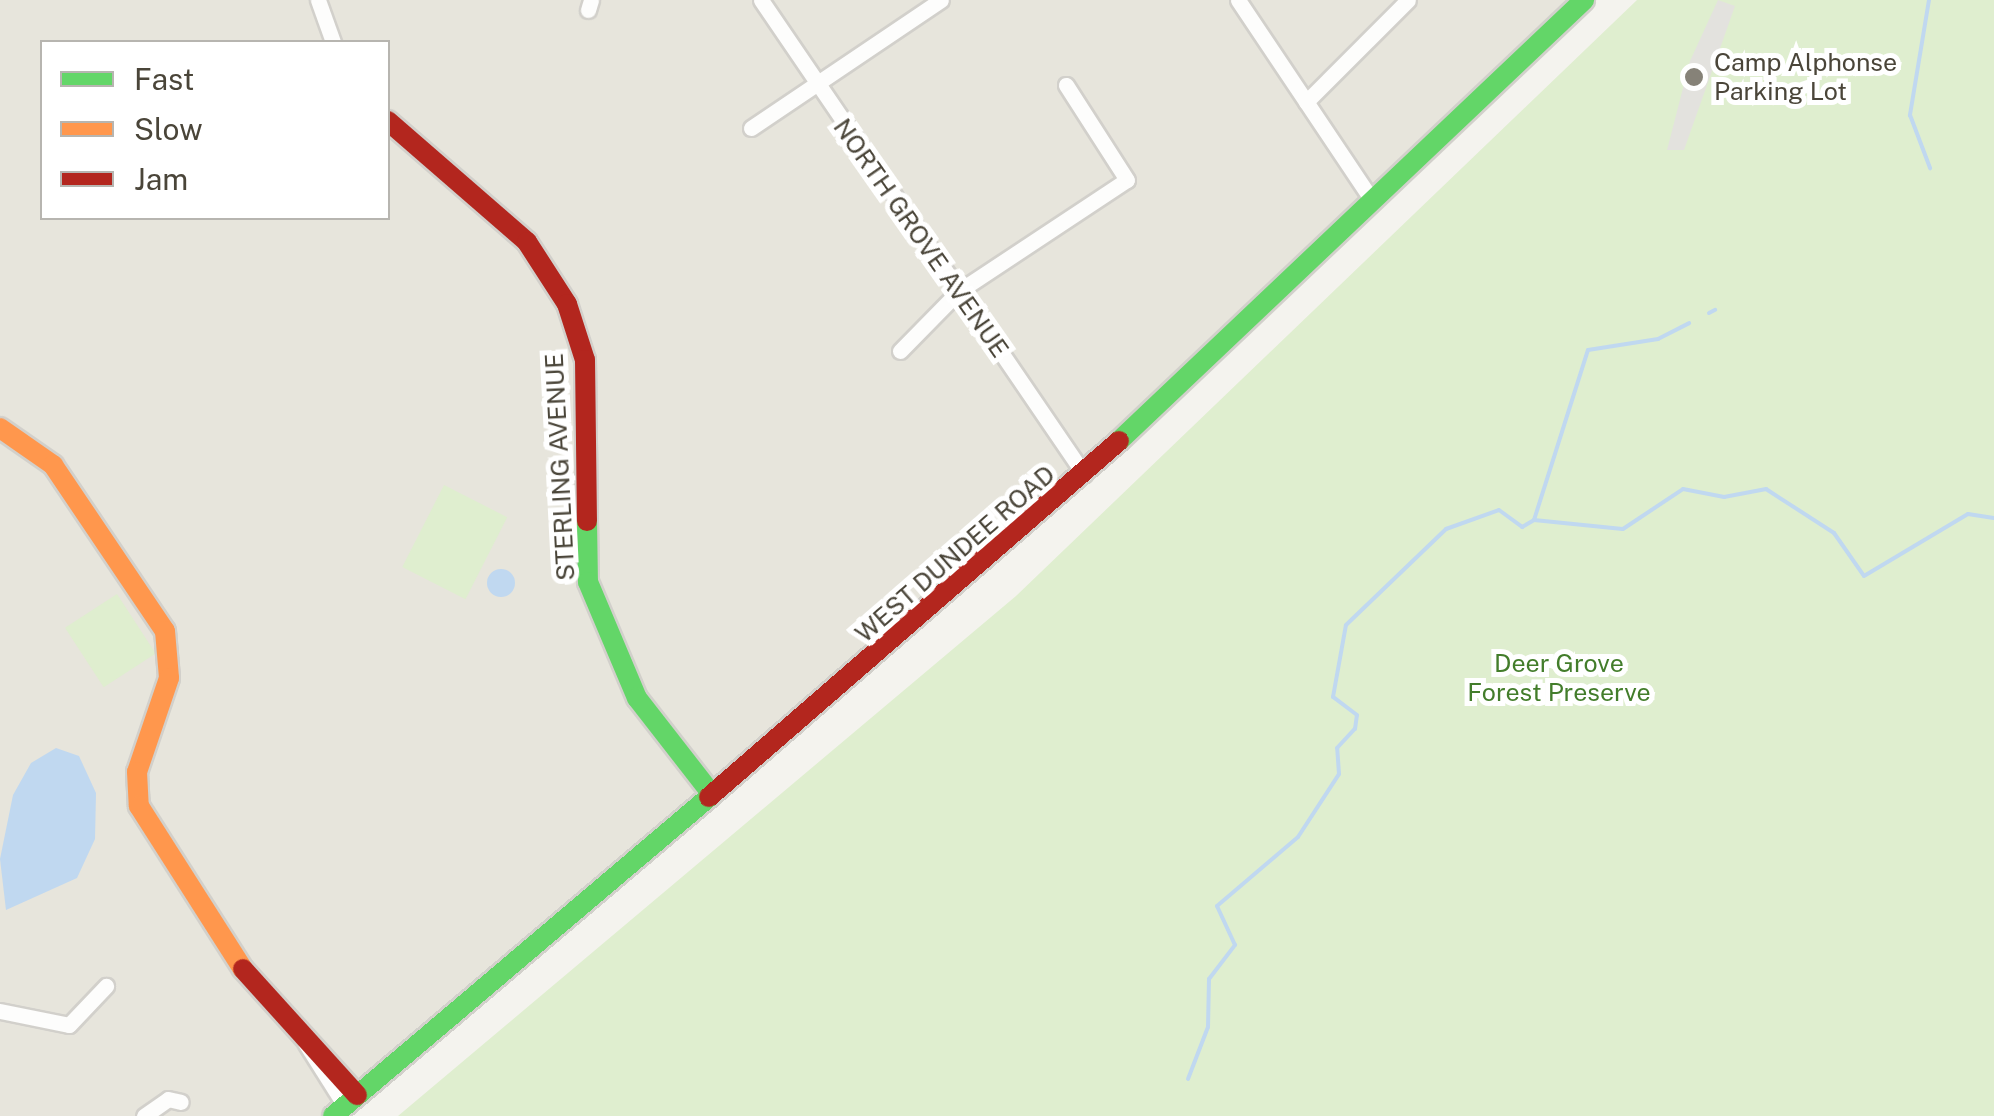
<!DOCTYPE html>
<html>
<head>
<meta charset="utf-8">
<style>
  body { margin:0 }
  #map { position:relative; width:1994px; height:1116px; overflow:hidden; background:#f4f3ee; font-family:"Public Sans",sans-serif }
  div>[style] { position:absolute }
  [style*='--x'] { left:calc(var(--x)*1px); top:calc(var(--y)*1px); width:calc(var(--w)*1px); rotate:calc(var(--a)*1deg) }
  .residential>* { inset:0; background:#e7e5dc }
  .green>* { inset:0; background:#dfeecf; transform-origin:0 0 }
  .parking>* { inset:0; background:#e3e2de }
  .water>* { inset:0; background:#c0d8f0 }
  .round { border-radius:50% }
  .stream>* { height:4px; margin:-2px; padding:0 2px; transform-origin:2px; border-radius:2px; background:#c0d8f0 }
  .roads { filter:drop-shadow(2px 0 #d2d0cb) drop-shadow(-2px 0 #d2d0cb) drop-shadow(0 2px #d2d0cb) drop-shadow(0 -2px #d2d0cb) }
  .street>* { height:15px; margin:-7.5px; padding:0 7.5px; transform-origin:7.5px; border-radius:7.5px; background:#fdfdfc }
  .fast>* { height:20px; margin:-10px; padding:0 10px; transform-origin:10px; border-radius:10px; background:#63d668 }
  .slow>* { height:20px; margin:-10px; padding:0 10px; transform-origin:10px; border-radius:10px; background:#ff974d }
  .jam>* { height:20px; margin:-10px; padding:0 10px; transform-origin:10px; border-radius:10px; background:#b3261e }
  .dots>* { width:28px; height:28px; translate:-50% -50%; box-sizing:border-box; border:5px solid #fff; border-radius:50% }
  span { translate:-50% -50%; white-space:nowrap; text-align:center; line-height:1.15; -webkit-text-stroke:10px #fff; paint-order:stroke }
  .poi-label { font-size:25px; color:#4a4539 }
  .left { translate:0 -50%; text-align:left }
  .street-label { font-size:25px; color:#4a4539 }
  .park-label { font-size:25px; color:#437d2b }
  .legend { position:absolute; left:40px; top:40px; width:350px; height:180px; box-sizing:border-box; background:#fff; border:2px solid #b7b5b0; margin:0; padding:12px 18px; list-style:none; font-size:30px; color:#4a4539 }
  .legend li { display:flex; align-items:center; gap:20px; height:50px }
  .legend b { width:50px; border:2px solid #b7b5b0 }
</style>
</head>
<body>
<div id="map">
  <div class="residential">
    <i style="clip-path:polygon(evenodd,0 0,1584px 0,1223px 344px,337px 1116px,0 1116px,0 0,42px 42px,388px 42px,388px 218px,42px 218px,42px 42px)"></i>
  </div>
  <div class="green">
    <i style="clip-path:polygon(1637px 0,1994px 0,1994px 1116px,398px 1116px,1016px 596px)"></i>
    <i style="left:444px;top:485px;width:71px;height:92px;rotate:27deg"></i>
    <i style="left:117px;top:594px;width:71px;height:62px;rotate:57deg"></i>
  </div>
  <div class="parking">
    <i style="clip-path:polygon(1718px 0,1735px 6px,1684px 150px,1667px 150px,1690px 61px)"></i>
  </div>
  <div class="water">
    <i class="round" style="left:487px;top:569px;width:28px;height:28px"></i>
    <i style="clip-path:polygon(56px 748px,79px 756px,96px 793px,95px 839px,77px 878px,6px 910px,0 859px,13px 795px,31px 763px)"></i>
  </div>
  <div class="stream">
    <i style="--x:1929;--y:0;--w:117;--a:99.4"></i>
    <i style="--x:1910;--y:115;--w:57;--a:69.3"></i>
    <i style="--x:1709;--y:313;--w:7;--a:-27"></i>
    <i style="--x:1534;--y:520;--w:178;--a:-72.4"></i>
    <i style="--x:1588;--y:350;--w:71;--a:-8.9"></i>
    <i style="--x:1658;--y:339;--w:35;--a:-27"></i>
    <i style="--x:1188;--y:1079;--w:56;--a:-69"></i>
    <i style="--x:1208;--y:1027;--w:48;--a:-88.8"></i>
    <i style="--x:1209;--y:979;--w:43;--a:-52.6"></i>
    <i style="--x:1235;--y:945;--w:43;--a:-114.8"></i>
    <i style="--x:1217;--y:906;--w:106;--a:-40.4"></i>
    <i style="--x:1298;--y:837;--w:75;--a:-56.9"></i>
    <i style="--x:1339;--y:774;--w:26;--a:-94"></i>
    <i style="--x:1337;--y:748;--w:26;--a:-47"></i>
    <i style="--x:1355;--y:729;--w:14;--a:-82"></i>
    <i style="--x:1357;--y:715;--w:30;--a:-143"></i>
    <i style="--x:1333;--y:697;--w:73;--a:-79.8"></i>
    <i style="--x:1346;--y:625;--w:139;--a:-43.8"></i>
    <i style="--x:1446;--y:529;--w:56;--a:-19.7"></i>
    <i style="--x:1499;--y:510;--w:29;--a:36"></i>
    <i style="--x:1522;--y:527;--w:14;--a:-30"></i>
    <i style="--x:1534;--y:520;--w:89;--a:5.8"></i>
    <i style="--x:1623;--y:529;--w:72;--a:-33.7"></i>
    <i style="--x:1683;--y:489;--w:42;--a:11"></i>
    <i style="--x:1724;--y:497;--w:43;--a:-10.8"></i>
    <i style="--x:1766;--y:489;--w:81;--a:32.9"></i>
    <i style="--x:1834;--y:533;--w:52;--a:55.1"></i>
    <i style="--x:1864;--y:576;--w:121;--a:-30.8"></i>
    <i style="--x:1968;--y:514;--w:26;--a:9"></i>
  </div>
  <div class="roads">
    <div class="street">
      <i style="--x:318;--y:0;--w:45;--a:70.3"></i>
      <i style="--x:761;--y:0;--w:574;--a:55.73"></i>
      <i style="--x:1238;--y:0;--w:241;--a:56.2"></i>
      <i style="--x:588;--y:10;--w:10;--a:-73"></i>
      <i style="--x:1306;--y:102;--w:144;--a:-45"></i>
      <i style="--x:751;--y:128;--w:229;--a:-34"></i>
      <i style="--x:900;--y:351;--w:84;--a:-45.5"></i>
      <i style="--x:959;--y:291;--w:201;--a:-33.5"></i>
      <i style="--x:1127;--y:180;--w:113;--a:-122.7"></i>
      <i style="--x:0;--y:1011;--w:70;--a:11.5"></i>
      <i style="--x:69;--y:1025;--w:54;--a:-46.5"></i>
      <i style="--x:306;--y:1044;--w:73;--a:57.8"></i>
      <i style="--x:144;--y:1116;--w:29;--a:-35"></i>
      <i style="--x:168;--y:1099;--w:13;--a:13"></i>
    </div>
    <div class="fast">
      <i style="--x:1119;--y:441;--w:641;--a:-43.48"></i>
      <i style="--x:587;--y:521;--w:61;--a:89.1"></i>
      <i style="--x:588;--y:582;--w:126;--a:67.1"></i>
      <i style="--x:637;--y:698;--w:120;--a:52.1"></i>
      <i style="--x:333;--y:1116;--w:493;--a:-40.3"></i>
    </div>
    <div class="slow">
      <i style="--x:0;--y:428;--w:65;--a:34.9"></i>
      <i style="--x:53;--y:465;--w:200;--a:56"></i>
      <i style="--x:165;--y:631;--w:47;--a:85.1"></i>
      <i style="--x:169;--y:678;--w:99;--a:108.8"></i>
      <i style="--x:137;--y:772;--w:34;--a:87"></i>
      <i style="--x:139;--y:806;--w:193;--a:57.5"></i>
    </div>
    <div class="jam">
      <i style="--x:388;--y:121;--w:184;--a:41"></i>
      <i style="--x:527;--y:242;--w:74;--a:57.2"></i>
      <i style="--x:567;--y:304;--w:59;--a:72.2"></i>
      <i style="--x:585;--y:360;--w:161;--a:89.3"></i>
      <i style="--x:709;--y:797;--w:543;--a:-40.97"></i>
      <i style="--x:243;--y:969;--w:170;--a:47.9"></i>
    </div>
  </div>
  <div class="dots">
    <i style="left:1694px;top:77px;background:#868278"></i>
  </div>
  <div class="poi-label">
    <span class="left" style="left:1714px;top:77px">Camp Alphonse<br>Parking Lot</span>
  </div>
  <div class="street-label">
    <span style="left:921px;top:238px;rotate:55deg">NORTH GROVE AVENUE</span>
    <span style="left:560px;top:467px;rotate:-93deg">STERLING AVENUE</span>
    <span style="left:955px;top:554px;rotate:-41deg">WEST DUNDEE ROAD</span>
  </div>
  <div class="park-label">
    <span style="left:1559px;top:678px">Deer Grove<br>Forest Preserve</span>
  </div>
  <ul class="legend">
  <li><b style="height:12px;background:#63d668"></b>Fast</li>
  <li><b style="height:12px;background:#ff974d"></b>Slow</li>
  <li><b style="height:12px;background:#b3261e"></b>Jam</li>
  </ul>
</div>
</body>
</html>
